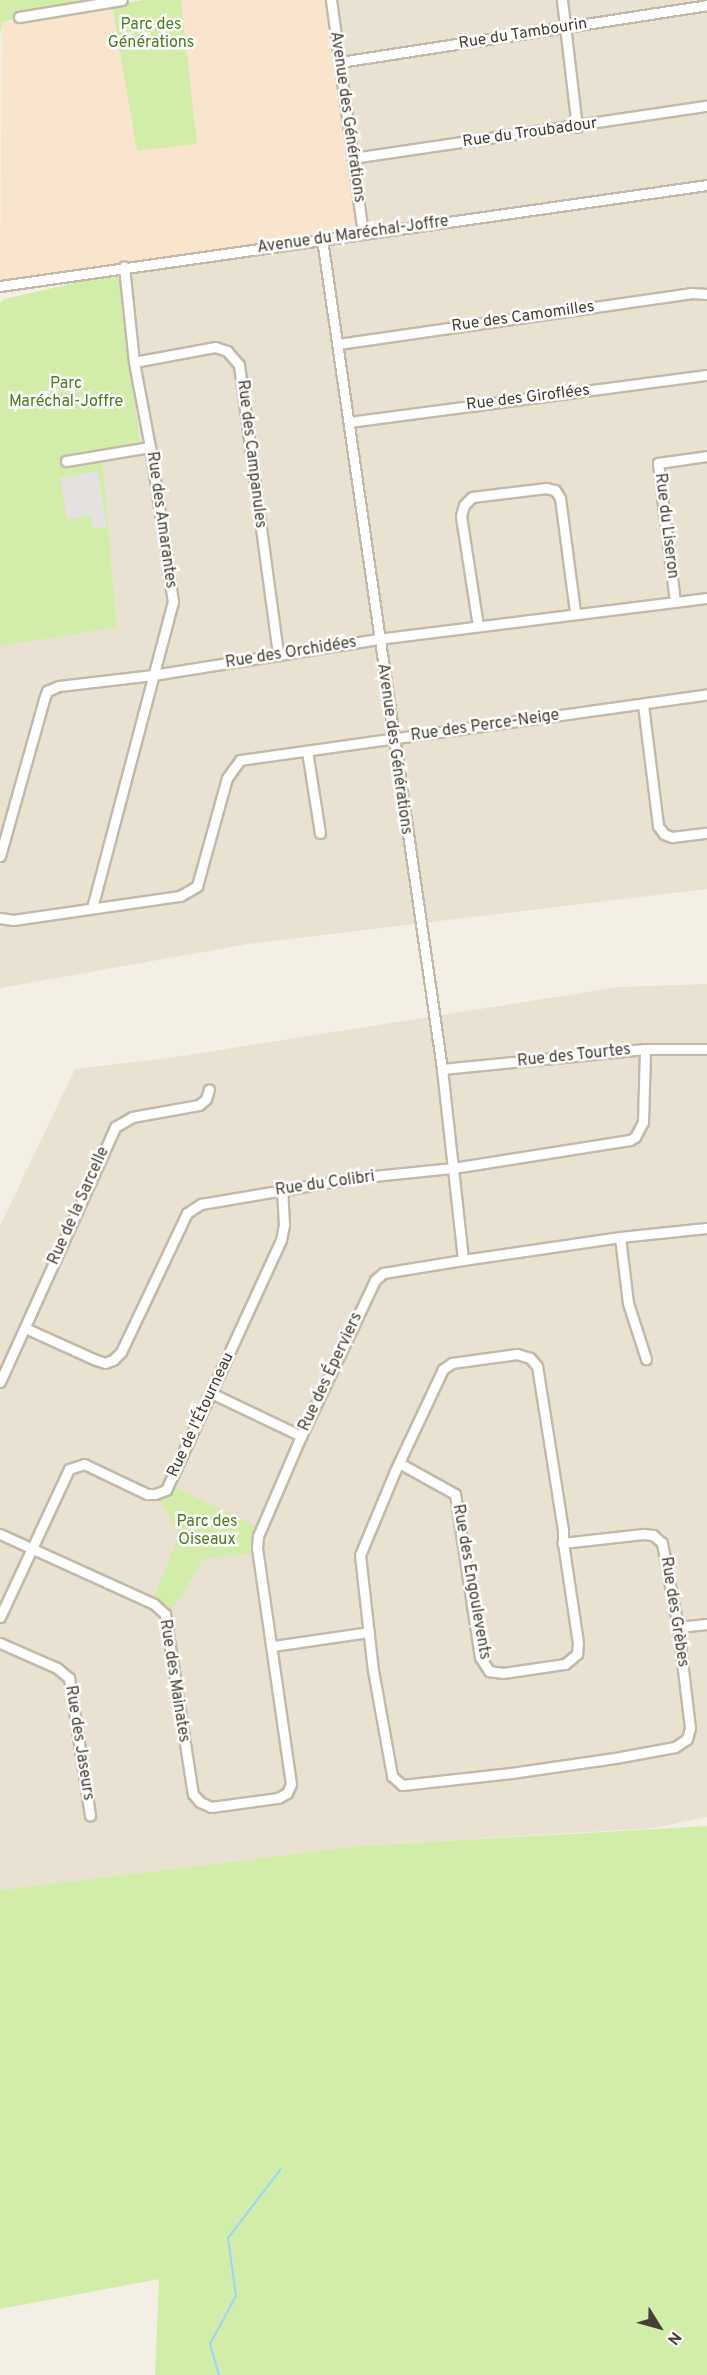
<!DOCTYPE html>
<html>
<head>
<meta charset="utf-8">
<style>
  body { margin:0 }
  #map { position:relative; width:707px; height:2375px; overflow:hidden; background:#f4efe5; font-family:Overpass,sans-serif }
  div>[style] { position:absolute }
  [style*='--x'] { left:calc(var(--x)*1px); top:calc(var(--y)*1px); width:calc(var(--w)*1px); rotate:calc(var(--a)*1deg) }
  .residential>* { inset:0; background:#e9e1d2 }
  .commercial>* { inset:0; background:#f9e5cd }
  .green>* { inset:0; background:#d1eda9 }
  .parking>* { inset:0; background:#e5e1de }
  .stream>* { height:2px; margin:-1px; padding:0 1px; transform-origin:1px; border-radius:1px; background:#9ad6f8 }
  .roads { filter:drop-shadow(2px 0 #c4b9a9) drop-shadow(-2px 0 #c4b9a9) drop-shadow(0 2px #c4b9a9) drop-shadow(0 -2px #c4b9a9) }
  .minor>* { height:9px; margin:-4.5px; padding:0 4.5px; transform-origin:4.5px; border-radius:4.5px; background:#fff }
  span { translate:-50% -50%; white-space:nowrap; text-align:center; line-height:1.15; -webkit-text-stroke:5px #fff; paint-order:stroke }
  .park-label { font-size:16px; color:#488020 }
  .street-label { font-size:16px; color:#483f34 }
  .north { position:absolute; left:629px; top:2297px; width:60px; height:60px; -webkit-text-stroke:4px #fff; paint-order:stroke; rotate:127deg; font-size:16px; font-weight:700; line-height:24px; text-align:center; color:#483f34 }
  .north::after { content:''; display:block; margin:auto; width:21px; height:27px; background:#483f34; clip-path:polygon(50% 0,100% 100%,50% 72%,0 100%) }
</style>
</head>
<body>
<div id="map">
  <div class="residential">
    <i style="clip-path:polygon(332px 0,707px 0,707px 889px,248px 944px,0 988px,0 646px,117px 626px,102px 451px,140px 441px,118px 273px,218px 260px,363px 233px)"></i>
    <i style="clip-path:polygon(707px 984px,707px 1817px,654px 1828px,360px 1846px,0 1890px,0 1226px,75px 1069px,169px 1058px,619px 987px)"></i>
  </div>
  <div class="commercial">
    <i style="clip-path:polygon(144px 0,331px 0,363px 233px,0 286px,2px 23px)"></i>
  </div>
  <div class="green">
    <i style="clip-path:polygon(0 0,91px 0,94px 4px,19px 17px,2px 23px,0 36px)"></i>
    <i style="clip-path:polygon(144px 0,181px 0,197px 144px,137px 151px,112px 5px)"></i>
    <i style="clip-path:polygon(118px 273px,140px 441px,102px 452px,117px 627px,0 646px,0 303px,4px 299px)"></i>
    <i style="clip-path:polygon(169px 1484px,261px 1529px,258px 1552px,203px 1559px,179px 1600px,165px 1614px,151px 1603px,180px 1534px,155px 1494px)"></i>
    <i style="clip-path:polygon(707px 1826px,707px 2375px,155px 2375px,159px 2279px,0 2309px,0 1890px,360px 1846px)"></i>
  </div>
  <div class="parking">
    <i style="clip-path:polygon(98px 471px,107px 528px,93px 529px,91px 516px,67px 519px,60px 478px)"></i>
  </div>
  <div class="stream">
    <i style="--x:219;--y:2375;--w:32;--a:-106"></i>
    <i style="--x:210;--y:2344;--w:55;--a:-61.6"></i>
    <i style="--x:236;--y:2296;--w:59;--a:-97.9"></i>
    <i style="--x:228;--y:2238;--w:87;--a:-52.5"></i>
  </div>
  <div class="roads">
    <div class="minor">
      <i style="--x:331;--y:0;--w:235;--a:82.2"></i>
      <i style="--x:562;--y:0;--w:128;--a:83.3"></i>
      <i style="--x:19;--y:17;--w:104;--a:-9.4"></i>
      <i style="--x:340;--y:62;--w:371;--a:-8.8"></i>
      <i style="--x:353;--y:158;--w:358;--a:-8.4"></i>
      <i style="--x:322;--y:239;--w:839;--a:81.77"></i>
      <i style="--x:442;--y:1069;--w:192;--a:83.7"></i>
      <i style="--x:0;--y:286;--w:714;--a:-8.13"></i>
      <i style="--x:338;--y:344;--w:356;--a:-8.2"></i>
      <i style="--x:690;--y:293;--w:17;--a:3"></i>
      <i style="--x:134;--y:362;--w:82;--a:-10.5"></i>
      <i style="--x:215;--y:347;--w:13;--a:18"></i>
      <i style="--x:227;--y:351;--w:18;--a:49"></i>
      <i style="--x:239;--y:365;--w:293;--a:82.3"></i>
      <i style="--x:349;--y:422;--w:361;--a:-7.5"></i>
      <i style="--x:66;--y:461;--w:85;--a:-9.5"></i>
      <i style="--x:675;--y:602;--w:140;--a:-97"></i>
      <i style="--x:658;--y:463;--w:49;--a:-8.1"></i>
      <i style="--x:478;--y:626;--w:111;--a:-98.8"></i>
      <i style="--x:461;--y:516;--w:11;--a:-75"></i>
      <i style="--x:464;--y:505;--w:11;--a:-45"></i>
      <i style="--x:472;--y:497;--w:75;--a:-6.9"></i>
      <i style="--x:546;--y:488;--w:9;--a:13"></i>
      <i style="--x:555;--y:490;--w:9;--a:58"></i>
      <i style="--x:560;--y:498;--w:115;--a:82.5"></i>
      <i style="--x:643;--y:705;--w:122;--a:82.9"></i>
      <i style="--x:658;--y:826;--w:10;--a:53"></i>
      <i style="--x:664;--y:834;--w:9;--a:21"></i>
      <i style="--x:672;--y:837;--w:35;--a:-7"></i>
      <i style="--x:307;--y:751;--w:83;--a:81"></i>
      <i style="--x:0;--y:856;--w:163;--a:-74.3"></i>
      <i style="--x:44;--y:699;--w:9;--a:-69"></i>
      <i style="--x:47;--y:691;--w:13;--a:-23"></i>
      <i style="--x:59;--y:686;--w:95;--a:-6.7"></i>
      <i style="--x:153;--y:675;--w:228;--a:-9.1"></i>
      <i style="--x:378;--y:639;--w:332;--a:-7.1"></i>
      <i style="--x:92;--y:908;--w:317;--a:-75.2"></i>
      <i style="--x:173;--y:602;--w:157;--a:-98.4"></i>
      <i style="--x:150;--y:447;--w:86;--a:-100.7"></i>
      <i style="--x:134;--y:362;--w:96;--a:-96"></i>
      <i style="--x:0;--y:918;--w:13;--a:9"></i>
      <i style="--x:13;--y:920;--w:169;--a:-8.2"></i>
      <i style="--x:180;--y:896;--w:20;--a:-30"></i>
      <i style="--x:197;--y:886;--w:112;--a:-74.5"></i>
      <i style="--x:227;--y:778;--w:22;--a:-54"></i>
      <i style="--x:240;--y:760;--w:472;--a:-8"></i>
      <i style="--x:442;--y:1069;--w:204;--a:-5.6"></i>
      <i style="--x:645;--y:1049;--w:62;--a:0"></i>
      <i style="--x:620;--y:1237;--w:66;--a:83.1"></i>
      <i style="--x:628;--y:1303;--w:59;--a:72.2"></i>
      <i style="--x:25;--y:1328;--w:78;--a:24.3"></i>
      <i style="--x:96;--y:1360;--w:9;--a:18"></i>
      <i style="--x:105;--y:1363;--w:9;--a:-21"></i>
      <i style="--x:113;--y:1360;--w:11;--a:-45"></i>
      <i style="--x:121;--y:1352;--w:154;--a:-64.6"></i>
      <i style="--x:187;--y:1213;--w:17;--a:-33"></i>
      <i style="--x:201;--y:1204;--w:155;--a:-9.6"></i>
      <i style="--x:354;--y:1178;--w:100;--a:-5.8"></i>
      <i style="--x:453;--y:1168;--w:179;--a:-9"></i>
      <i style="--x:630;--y:1140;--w:6;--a:-31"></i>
      <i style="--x:635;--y:1137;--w:17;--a:-62"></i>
      <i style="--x:643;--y:1122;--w:73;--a:-88.4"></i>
      <i style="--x:0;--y:1382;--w:280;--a:-65.7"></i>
      <i style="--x:115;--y:1127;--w:20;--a:-30"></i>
      <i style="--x:132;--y:1117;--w:68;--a:-10.2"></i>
      <i style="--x:199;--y:1105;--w:9;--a:-41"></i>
      <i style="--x:206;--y:1099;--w:10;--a:-73"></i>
      <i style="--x:211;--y:1393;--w:100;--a:25.5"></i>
      <i style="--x:399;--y:1463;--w:64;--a:29"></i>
      <i style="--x:455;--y:1494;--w:165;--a:81.3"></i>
      <i style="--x:480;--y:1657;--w:17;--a:57"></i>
      <i style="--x:489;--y:1671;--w:14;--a:8"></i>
      <i style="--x:503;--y:1673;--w:63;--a:-8.3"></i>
      <i style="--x:565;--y:1664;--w:16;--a:-40"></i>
      <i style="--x:577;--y:1654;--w:11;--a:-85"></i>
      <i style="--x:578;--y:1643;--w:101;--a:-98.5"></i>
      <i style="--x:563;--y:1543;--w:13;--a:-90"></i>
      <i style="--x:563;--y:1530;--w:166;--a:-99"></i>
      <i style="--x:537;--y:1366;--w:11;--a:-131"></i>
      <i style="--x:530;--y:1358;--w:14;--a:-163"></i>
      <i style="--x:517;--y:1354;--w:66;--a:172.1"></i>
      <i style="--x:452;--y:1363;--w:11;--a:146"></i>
      <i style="--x:443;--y:1369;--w:113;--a:115.2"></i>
      <i style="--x:395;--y:1471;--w:91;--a:112.6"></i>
      <i style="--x:360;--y:1555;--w:116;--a:83.6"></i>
      <i style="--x:373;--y:1670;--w:108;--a:79.8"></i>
      <i style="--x:392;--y:1776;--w:13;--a:42"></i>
      <i style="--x:402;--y:1785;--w:110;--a:-6.3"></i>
      <i style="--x:511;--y:1773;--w:105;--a:-8.2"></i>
      <i style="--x:615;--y:1758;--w:61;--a:-10.4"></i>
      <i style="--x:675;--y:1747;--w:14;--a:-34"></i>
      <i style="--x:687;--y:1739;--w:11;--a:-75"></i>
      <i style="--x:690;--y:1728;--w:102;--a:-96.8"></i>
      <i style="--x:678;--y:1627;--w:86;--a:-100.8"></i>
      <i style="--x:662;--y:1543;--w:12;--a:-138"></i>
      <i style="--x:653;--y:1535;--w:10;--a:-174"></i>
      <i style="--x:643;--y:1534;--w:81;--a:173.6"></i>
      <i style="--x:0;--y:1534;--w:169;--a:24.4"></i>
      <i style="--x:154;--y:1604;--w:15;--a:42"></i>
      <i style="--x:165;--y:1614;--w:182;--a:81.2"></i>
      <i style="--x:193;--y:1794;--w:11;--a:49"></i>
      <i style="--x:200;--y:1802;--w:12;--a:24"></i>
      <i style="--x:211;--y:1807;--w:68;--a:-7.7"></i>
      <i style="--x:278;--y:1798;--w:10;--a:-29"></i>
      <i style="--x:287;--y:1793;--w:10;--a:-66"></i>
      <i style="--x:291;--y:1784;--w:239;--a:-98.2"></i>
      <i style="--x:257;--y:1547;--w:11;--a:-85"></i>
      <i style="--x:258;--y:1536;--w:109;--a:-66.7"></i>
      <i style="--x:301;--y:1436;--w:173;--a:-64.6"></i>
      <i style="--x:375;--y:1280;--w:11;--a:-41"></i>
      <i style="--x:383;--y:1273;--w:81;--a:-9.2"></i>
      <i style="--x:463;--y:1260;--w:159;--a:-8.3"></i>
      <i style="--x:620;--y:1237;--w:87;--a:-5.9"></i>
      <i style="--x:0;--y:1617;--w:163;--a:-65"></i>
      <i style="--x:69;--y:1469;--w:16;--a:-18"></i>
      <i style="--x:84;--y:1464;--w:70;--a:25.5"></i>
      <i style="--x:147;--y:1494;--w:8;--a:0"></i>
      <i style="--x:155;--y:1494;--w:12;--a:-20"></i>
      <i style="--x:166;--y:1490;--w:275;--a:-65.3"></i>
      <i style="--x:281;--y:1240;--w:15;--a:-79"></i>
      <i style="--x:284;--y:1225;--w:35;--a:-93"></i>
      <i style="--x:678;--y:1627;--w:29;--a:-6"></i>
      <i style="--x:0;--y:1643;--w:62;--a:23.7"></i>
      <i style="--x:57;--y:1668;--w:16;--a:40"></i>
      <i style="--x:69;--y:1678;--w:139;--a:81.3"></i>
      <i style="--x:273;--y:1646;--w:97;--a:-8.3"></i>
    </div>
  </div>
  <div class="park-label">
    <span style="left:151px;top:34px">Parc des<br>Générations</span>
    <span style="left:66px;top:393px">Parc<br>Maréchal-Joffre</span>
    <span style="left:207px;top:1531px">Parc des<br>Oiseaux</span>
  </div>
  <div class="street-label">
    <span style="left:523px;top:34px;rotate:-9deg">Rue du Tambourin</span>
    <span style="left:347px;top:117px;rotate:82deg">Avenue des Générations</span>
    <span style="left:530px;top:133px;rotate:-8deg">Rue du Troubadour</span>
    <span style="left:353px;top:235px;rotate:-8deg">Avenue du Maréchal-Joffre</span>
    <span style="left:523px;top:317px;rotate:-8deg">Rue des Camomilles</span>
    <span style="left:528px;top:398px;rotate:-7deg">Rue des Giroflées</span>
    <span style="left:251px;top:454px;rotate:83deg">Rue des Campanules</span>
    <span style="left:161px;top:520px;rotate:82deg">Rue des Amarantes</span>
    <span style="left:666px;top:526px;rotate:83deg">Rue du Liseron</span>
    <span style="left:291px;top:653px;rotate:-9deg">Rue des Orchidées</span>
    <span style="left:485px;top:726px;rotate:-8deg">Rue des Perce-Neige</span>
    <span style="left:394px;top:749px;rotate:82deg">Avenue des Générations</span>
    <span style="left:574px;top:1056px;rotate:-6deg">Rue des Tourtes</span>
    <span style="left:325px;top:1184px;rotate:-8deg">Rue du Colibri</span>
    <span style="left:79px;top:1206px;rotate:-66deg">Rue de la Sarcelle</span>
    <span style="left:331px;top:1372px;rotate:-65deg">Rue des Éperviers</span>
    <span style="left:201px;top:1415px;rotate:-65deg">Rue de l'Étourneau</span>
    <span style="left:471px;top:1582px;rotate:80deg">Rue des Engoulevents</span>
    <span style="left:674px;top:1612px;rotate:81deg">Rue des Grèbes</span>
    <span style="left:174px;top:1681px;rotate:81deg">Rue des Mainates</span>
    <span style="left:79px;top:1743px;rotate:81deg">Rue des Jaseurs</span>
  </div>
  <div class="north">N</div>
</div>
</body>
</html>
